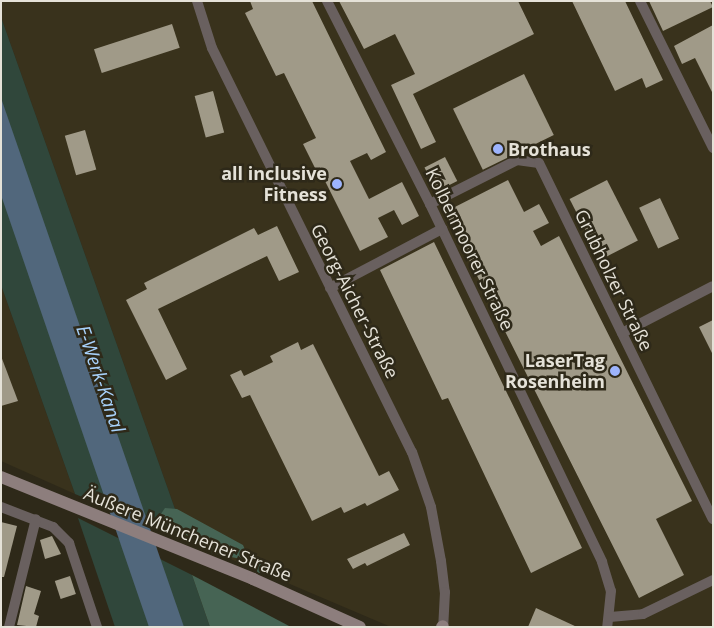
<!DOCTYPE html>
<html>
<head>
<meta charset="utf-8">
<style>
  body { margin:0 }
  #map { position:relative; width:714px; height:628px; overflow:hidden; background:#2e2919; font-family:"Open Sans",sans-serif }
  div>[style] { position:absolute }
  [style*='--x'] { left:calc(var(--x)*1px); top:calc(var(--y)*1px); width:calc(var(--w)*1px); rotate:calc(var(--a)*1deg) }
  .built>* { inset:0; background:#39321c }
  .green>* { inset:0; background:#30473b }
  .forest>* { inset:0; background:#466454 }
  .water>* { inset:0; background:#51677c }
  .building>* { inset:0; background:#a09a88; transform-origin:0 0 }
  .street>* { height:10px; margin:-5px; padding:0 5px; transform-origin:5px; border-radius:5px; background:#69605f }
  .secondary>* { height:12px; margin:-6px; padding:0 6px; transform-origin:6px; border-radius:6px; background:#8d7e7d }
  .dots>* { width:14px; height:14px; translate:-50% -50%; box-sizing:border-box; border:2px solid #2e2919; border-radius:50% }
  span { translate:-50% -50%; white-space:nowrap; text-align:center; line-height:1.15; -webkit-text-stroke:5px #2e2919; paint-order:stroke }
  .poi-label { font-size:18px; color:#e5e2d8; font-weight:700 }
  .left { translate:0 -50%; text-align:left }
  .right { translate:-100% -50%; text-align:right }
  .street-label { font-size:18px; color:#e5e2d8 }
  .water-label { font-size:19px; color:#a7d1fa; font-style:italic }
  .frame { position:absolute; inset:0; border:2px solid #e5e2d8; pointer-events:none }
</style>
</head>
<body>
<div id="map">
  <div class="built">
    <i style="clip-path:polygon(1px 1px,713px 1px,713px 627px,391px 627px,186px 540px,1px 17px)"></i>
    <i style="clip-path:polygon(1px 285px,75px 494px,1px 461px)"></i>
  </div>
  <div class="green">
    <i style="clip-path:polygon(1px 17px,186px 540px,75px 494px,1px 285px)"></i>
    <i style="clip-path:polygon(78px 518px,192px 575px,210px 627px,115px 627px)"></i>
  </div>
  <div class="forest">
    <i style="clip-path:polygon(165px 508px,177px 509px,243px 545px,249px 559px,271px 569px,268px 572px,259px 573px,241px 559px,211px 553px,192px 537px,163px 527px,158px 518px)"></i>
    <i style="clip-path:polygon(192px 575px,291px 627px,210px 627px)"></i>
  </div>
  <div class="water">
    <i style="clip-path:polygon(1px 98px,184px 627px,149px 627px,1px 195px)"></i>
  </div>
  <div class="building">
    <i style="clip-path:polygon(250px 1px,312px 1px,386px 152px,371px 160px,367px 153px,350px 161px,369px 199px,402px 182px,419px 216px,402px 225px,394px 210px,378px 218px,388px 237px,360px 251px,322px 175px,319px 176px,303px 144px,316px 138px,284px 73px,276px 76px,245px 13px,253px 9px)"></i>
    <i style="clip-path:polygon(339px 1px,518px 1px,534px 34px,413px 94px,436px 142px,421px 149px,391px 85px,415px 74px,395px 34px,364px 49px)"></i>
    <i style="clip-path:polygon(572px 1px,625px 1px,663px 80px,646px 88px,642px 78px,615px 91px)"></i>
    <i style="clip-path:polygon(649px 1px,710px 1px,713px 7px,663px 31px)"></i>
    <i style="left:172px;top:24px;width:25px;height:82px;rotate:72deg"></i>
    <i style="clip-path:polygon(713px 25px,713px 94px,695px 58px,682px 64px,674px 46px)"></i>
    <i style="left:524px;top:74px;width:68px;height:79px;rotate:64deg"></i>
    <i style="left:213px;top:91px;width:43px;height:19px;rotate:75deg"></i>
    <i style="left:85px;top:130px;width:41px;height:21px;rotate:74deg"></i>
    <i style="left:445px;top:157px;width:27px;height:23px;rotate:63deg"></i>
    <i style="clip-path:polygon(508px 180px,524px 212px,539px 204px,549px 223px,533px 231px,541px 246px,559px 236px,692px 501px,656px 519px,684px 575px,639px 598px,445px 212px)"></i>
    <i style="left:607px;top:180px;width:68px;height:42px;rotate:63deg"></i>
    <i style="left:660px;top:198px;width:45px;height:23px;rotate:65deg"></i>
    <i style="clip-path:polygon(277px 226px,299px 272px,279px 281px,267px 256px,158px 309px,187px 369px,166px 380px,126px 300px,147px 289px,144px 283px,254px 228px,258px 235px)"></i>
    <i style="clip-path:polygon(434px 242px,582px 548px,531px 573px,448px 398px,442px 400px,380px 270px)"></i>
    <i style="clip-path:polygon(713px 320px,713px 355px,699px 327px)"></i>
    <i style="clip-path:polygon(298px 342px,301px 350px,313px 344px,379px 476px,389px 471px,399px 490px,367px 506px,365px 503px,344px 513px,341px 507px,312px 521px,250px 395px,242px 398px,230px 375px,241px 370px,244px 376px,273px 362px,270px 356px)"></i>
    <i style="clip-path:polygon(1px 356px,18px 401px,1px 406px)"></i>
    <i style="clip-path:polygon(1px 522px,17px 526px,4px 577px,1px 577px)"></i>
    <i style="clip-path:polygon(404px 533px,410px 545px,367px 566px,365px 563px,353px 569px,347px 559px)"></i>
    <i style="clip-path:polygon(52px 536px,61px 554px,45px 559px,40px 540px)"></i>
    <i style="left:70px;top:576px;width:19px;height:16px;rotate:72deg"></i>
    <i style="clip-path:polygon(26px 586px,41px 591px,34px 614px,39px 616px,36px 627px,17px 625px)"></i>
    <i style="clip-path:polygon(536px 608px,577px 627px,528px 627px)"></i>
  </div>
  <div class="street">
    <i style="--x:197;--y:1;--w:49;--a:72.3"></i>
    <i style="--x:212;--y:48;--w:451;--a:63.7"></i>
    <i style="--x:412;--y:452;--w:58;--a:70.9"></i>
    <i style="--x:431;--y:507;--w:55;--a:79.5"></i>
    <i style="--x:441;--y:561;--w:31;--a:83"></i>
    <i style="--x:445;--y:592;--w:35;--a:93"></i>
    <i style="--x:327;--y:1;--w:228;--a:63.1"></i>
    <i style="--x:430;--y:204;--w:397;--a:64.3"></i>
    <i style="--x:602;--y:562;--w:30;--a:73"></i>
    <i style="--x:611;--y:591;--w:36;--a:96"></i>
    <i style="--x:640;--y:1;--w:164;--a:63.6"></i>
    <i style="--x:430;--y:204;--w:97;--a:-26.8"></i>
    <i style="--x:517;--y:160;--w:22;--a:8"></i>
    <i style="--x:539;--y:163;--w:396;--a:64"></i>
    <i style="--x:330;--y:288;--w:127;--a:-27.8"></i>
    <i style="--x:622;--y:333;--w:102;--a:-27.3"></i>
    <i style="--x:1;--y:507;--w:56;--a:21"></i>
    <i style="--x:53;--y:527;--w:23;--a:45"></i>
    <i style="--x:69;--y:543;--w:89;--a:71.6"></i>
    <i style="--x:610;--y:617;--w:33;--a:-5"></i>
    <i style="--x:643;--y:614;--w:78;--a:-25.9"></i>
    <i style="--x:9;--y:627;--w:111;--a:-76"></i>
  </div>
  <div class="secondary">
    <i style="--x:1;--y:477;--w:272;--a:22"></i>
    <i style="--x:253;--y:579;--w:117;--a:24.2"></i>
    <i style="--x:442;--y:627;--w:1;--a:-45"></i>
  </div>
  <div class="dots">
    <i style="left:498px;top:149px;background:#9db4fd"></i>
    <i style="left:337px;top:184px;background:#9db4fd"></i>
    <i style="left:615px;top:371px;background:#9db4fd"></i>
  </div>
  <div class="poi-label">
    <span class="left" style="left:508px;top:149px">Brothaus</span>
    <span class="right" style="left:327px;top:184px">all inclusive<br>Fitness</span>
    <span class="right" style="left:605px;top:371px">LaserTag<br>Rosenheim</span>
  </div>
  <div class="street-label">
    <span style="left:470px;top:249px;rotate:64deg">Kolbermoorer Straße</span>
    <span style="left:614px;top:280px;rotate:64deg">Grubholzer Straße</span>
    <span style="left:355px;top:301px;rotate:63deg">Georg-Aicher-Straße</span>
    <span style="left:188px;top:534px;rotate:22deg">Äußere Münchener Straße</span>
  </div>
  <div class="water-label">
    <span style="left:100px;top:379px;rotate:71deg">E-Werk-Kanal</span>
  </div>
  <div class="frame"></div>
</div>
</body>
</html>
